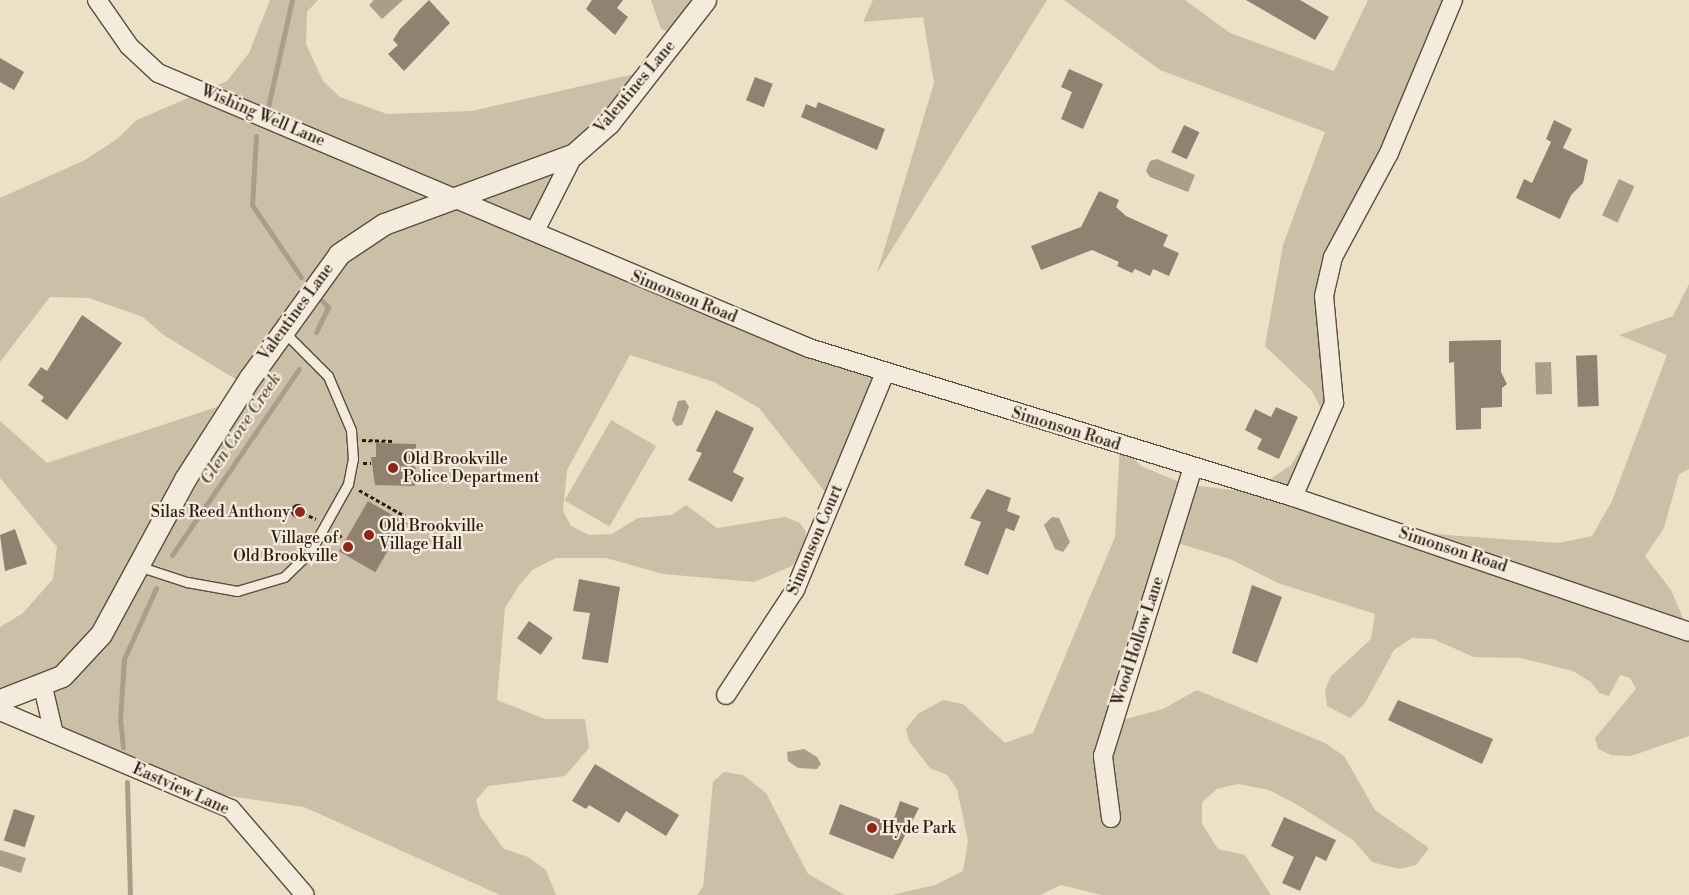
<!DOCTYPE html>
<html>
<head>
<meta charset="utf-8">
<style>
  body { margin:0 }
  #map { position:relative; width:1689px; height:895px; overflow:hidden; background:#ece0c7; font-family:"Libre Bodoni",serif }
  div>[style] { position:absolute }
  [style*='--x'] { left:calc(var(--x)*1px); top:calc(var(--y)*1px); width:calc(var(--w)*1px); rotate:calc(var(--a)*1deg) }
  .green>* { inset:0; background:#ccbfa8; transform-origin:0 0 }
  .water>* { inset:0; background:#ab9d89; transform-origin:0 0 }
  .stream>* { height:5px; margin:-2.5px; padding:0 2.5px; transform-origin:2.5px; border-radius:2.5px; background:#ab9d89 }
  .building>* { inset:0; background:#908170; transform-origin:0 0 }
  .path>* { height:3px; margin-top:-1.5px; transform-origin:0; background:repeating-linear-gradient(90deg,#2d1b11 0 4px,transparent 0 6.5px) }
  .path>.ring { margin:-1.5px; padding:0; box-sizing:content-box; background:none; border:3px solid #2d1b11; border-radius:50% }
  .roads { filter:drop-shadow(1px 0 #5d4c3e) drop-shadow(-1px 0 #5d4c3e) drop-shadow(0 1px #5d4c3e) drop-shadow(0 -1px #5d4c3e) }
  .service>* { height:9px; margin:-4.5px; padding:0 4.5px; transform-origin:4.5px; border-radius:4.5px; background:#f3ebdb }
  .minor>* { height:18px; margin:-9px; padding:0 9px; transform-origin:9px; border-radius:9px; background:#f3ebdb }
  .tertiary>* { height:21px; margin:-10.5px; padding:0 10.5px; transform-origin:10.5px; border-radius:10.5px; background:#f3ebdb }
  .dots>* { width:14px; height:14px; translate:-50% -50%; box-sizing:border-box; border:2px solid #f3ebdb; border-radius:50% }
  span { translate:-50% -50%; white-space:nowrap; text-align:center; line-height:1.15; -webkit-text-stroke:4.5px #f3ebdb; paint-order:stroke }
  .street-label { font-size:16px; color:#2d1b11 }
  .poi-label { font-size:16px; color:#2d1b11 }
  .left { translate:0 -50%; text-align:left }
  .right { translate:-100% -50%; text-align:right }
  .water-label { font-size:18px; color:#5f4f41; font-style:italic }
</style>
</head>
<body>
<div id="map">
  <div class="green">
    <i style="clip-path:polygon(270px 0,318px 0,307px 12px,306px 44px,323px 81px,340px 97px,387px 114px,472px 111px,652px 70px,574px 154px,535px 231px,884px 375px,829px 497px,759px 408px,714px 382px,630px 355px,567px 470px,563px 511px,571px 526px,589px 535px,612px 534px,638px 518px,672px 515px,686px 505px,717px 528px,785px 517px,800px 523px,806px 532px,803px 551px,792px 566px,754px 582px,663px 574px,606px 558px,556px 558px,532px 570px,518px 587px,505px 608px,497px 700px,545px 719px,585px 719px,589px 748px,565px 776px,488px 786px,476px 800px,480px 816px,504px 849px,528px 857px,546px 870px,556px 895px,500px 895px,304px 807px,194px 791px,54px 734px,46px 692px,0 696px,0 627px,23px 613px,53px 579px,57px 547px,0 478px,0 421px,47px 463px,235px 401px,245px 385px,162px 334px,143px 317px,89px 298px,50px 297px,0 362px,0 198px,85px 160px,117px 139px,137px 120px,227px 81px,249px 53px)"></i>
    <i style="clip-path:polygon(651px 0,705px 0,678px 35px,661px 29px)"></i>
    <i style="clip-path:polygon(873px 0,1047px 0,877px 273px,934px 83px,923px 17px,863px 22px)"></i>
    <i style="clip-path:polygon(1064px 0,1185px 0,1230px 33px,1334px 71px,1368px 0,1446px 0,1387px 147px,1329px 258px,1331px 401px,1308px 450px,1302px 509px,1313px 515px,1447px 535px,1559px 543px,1592px 536px,1612px 501px,1667px 355px,1619px 335px,1673px 316px,1689px 284px,1689px 469px,1679px 474px,1664px 528px,1645px 556px,1671px 590px,1689px 632px,1689px 736px,1631px 756px,1611px 755px,1598px 749px,1595px 738px,1636px 689px,1630px 678px,1620px 675px,1609px 696px,1599px 693px,1592px 683px,1573px 671px,1521px 658px,1474px 657px,1433px 639px,1412px 638px,1394px 650px,1365px 703px,1350px 718px,1327px 706px,1325px 690px,1331px 676px,1371px 639px,1375px 614px,1278px 583px,1230px 559px,1177px 543px,1115px 722px,1163px 709px,1197px 690px,1325px 743px,1344px 756px,1375px 810px,1429px 848px,1416px 865px,1399px 869px,1372px 862px,1353px 840px,1296px 804px,1269px 790px,1238px 784px,1217px 789px,1202px 802px,1202px 824px,1218px 849px,1245px 855px,1271px 895px,1102px 895px,1061px 885px,1040px 895px,892px 895px,935px 885px,963px 871px,968px 841px,957px 789px,947px 775px,930px 768px,909px 741px,906px 729px,918px 714px,943px 700px,963px 704px,1005px 743px,1033px 733px,1115px 537px,1120px 445px,1141px 466px,1184px 484px,1231px 490px,1268px 481px,1291px 465px,1323px 413px,1312px 391px,1265px 346px,1283px 245px,1325px 132px,1160px 70px)"></i>
    <i style="left:611px;top:420px;width:52px;height:93px;rotate:30deg"></i>
    <i style="clip-path:polygon(724px 772px,743px 775px,766px 793px,808px 874px,845px 895px,697px 895px,703px 887px,713px 782px)"></i>
  </div>
  <div class="water">
    <i style="clip-path:polygon(374px 0,403px 0,382px 19px,369px 5px)"></i>
    <i style="clip-path:polygon(1157px 159px,1195px 175px,1188px 192px,1150px 177px,1146px 171px,1150px 161px)"></i>
    <i style="left:1619px;top:179px;width:17px;height:40px;rotate:25deg"></i>
    <i style="left:1551px;top:362px;width:32px;height:16px;rotate:88deg"></i>
    <i style="clip-path:polygon(685px 400px,689px 407px,682px 425px,676px 426px,672px 420px,678px 401px)"></i>
    <i style="clip-path:polygon(1052px 517px,1059px 518px,1070px 542px,1063px 552px,1055px 549px,1044px 525px)"></i>
    <i style="clip-path:polygon(804px 749px,817px 757px,821px 764px,817px 769px,798px 768px,788px 761px,787px 752px)"></i>
    <i style="clip-path:polygon(0 850px,26px 858px,21px 873px,0 866px)"></i>
  </div>
  <div class="stream">
    <i style="--x:268;--y:107;--w:110;--a:-77.4"></i>
    <i style="--x:256;--y:136;--w:69;--a:93.3"></i>
    <i style="--x:252;--y:205;--w:87;--a:55.8"></i>
    <i style="--x:316;--y:332;--w:28;--a:-64"></i>
    <i style="--x:328;--y:307;--w:8;--a:-135"></i>
    <i style="--x:172;--y:555;--w:225;--a:-55.7"></i>
    <i style="--x:123;--y:747;--w:28;--a:-96"></i>
    <i style="--x:120;--y:719;--w:60;--a:-86.2"></i>
    <i style="--x:124;--y:659;--w:78;--a:-65.7"></i>
    <i style="--x:127;--y:782;--w:113;--a:88.5"></i>
  </div>
  <div class="building">
    <i style="clip-path:polygon(429px 0,450px 23px,404px 71px,388px 54px,398px 45px,393px 40px,400px 29px)"></i>
    <i style="clip-path:polygon(592px 0,623px 0,617px 8px,628px 17px,615px 35px,586px 9px)"></i>
    <i style="clip-path:polygon(1246px 0,1300px 0,1329px 17px,1315px 40px)"></i>
    <i style="clip-path:polygon(0 58px,24px 72px,14px 90px,0 82px)"></i>
    <i style="clip-path:polygon(1069px 69px,1103px 84px,1083px 129px,1061px 119px,1072px 92px,1061px 87px)"></i>
    <i style="left:755px;top:77px;width:19px;height:25px;rotate:21deg"></i>
    <i style="clip-path:polygon(818px 102px,885px 129px,877px 150px,801px 117px,806px 104px,816px 108px)"></i>
    <i style="clip-path:polygon(1554px 120px,1572px 129px,1563px 148px,1588px 160px,1583px 183px,1571px 195px,1560px 219px,1516px 198px,1524px 179px,1532px 183px,1551px 142px,1546px 139px)"></i>
    <i style="left:1184px;top:125px;width:17px;height:30px;rotate:25deg"></i>
    <i style="clip-path:polygon(1099px 191px,1119px 200px,1116px 207px,1126px 216px,1168px 235px,1163px 246px,1179px 253px,1169px 276px,1153px 269px,1150px 276px,1135px 269px,1132px 273px,1117px 266px,1119px 262px,1092px 250px,1041px 270px,1031px 246px,1081px 227px)"></i>
    <i style="clip-path:polygon(82px 315px,122px 343px,67px 420px,41px 401px,44px 397px,28px 385px,41px 367px,47px 371px)"></i>
    <i style="clip-path:polygon(1501px 340px,1501px 372px,1507px 384px,1502px 388px,1502px 407px,1481px 408px,1481px 429px,1456px 430px,1454px 362px,1449px 363px,1449px 341px)"></i>
    <i style="left:1597px;top:355px;width:51px;height:21px;rotate:88deg"></i>
    <i style="clip-path:polygon(1276px 407px,1298px 417px,1279px 459px,1257px 449px,1262px 439px,1245px 430px,1255px 409px,1271px 417px)"></i>
    <i style="clip-path:polygon(716px 410px,754px 428px,733px 472px,744px 478px,732px 502px,688px 480px,702px 453px,696px 451px)"></i>
    <i style="clip-path:polygon(376px 443px,416px 444px,415px 486px,375px 485px,371px 457px,376px 457px)"></i>
    <i style="clip-path:polygon(987px 489px,1011px 498px,1007px 511px,1020px 516px,1014px 531px,1006px 528px,988px 575px,964px 565px,981px 522px,970px 518px)"></i>
    <i style="left:368px;top:501px;width:42px;height:58px;rotate:30deg"></i>
    <i style="clip-path:polygon(15px 529px,27px 564px,5px 571px,0 535px)"></i>
    <i style="clip-path:polygon(579px 579px,620px 587px,608px 663px,582px 659px,590px 613px,573px 611px)"></i>
    <i style="clip-path:polygon(1252px 585px,1282px 597px,1257px 663px,1232px 653px)"></i>
    <i style="left:529px;top:621px;width:29px;height:21px;rotate:35deg"></i>
    <i style="clip-path:polygon(1398px 700px,1493px 739px,1482px 764px,1388px 720px)"></i>
    <i style="clip-path:polygon(595px 764px,679px 815px,666px 836px,626px 811px,619px 823px,589px 805px,586px 809px,572px 801px)"></i>
    <i style="clip-path:polygon(900px 801px,919px 808px,893px 859px,829px 834px,840px 804px,892px 824px)"></i>
    <i style="left:14px;top:809px;width:22px;height:33px;rotate:18deg"></i>
    <i style="clip-path:polygon(1284px 817px,1336px 840px,1326px 861px,1316px 856px,1300px 891px,1282px 883px,1294px 857px,1271px 846px)"></i>
  </div>
  <div class="path">
    <i style="--x:362;--y:440;--w:31;--a:2"></i>
    <i style="--x:363;--y:463;--w:8;--a:0"></i>
    <i style="--x:359;--y:490;--w:53;--a:29.5"></i>
    <i style="--x:405;--y:516;--w:6;--a:81"></i>
    <i style="--x:406;--y:522;--w:32;--a:124"></i>
    <i class="ring" style="left:292.5px;top:505.5px;width:8px;height:8px"></i>
    <i style="--x:303;--y:513;--w:14;--a:25"></i>
    <i style="--x:334;--y:532;--w:9;--a:32"></i>
  </div>
  <div class="roads">
    <div class="service">
      <i style="--x:138;--y:566;--w:52;--a:18.1"></i>
      <i style="--x:187;--y:582;--w:51;--a:10.2"></i>
      <i style="--x:237;--y:591;--w:49;--a:-16.6"></i>
      <i style="--x:284;--y:577;--w:36;--a:-44"></i>
      <i style="--x:310;--y:552;--w:78;--a:-60.8"></i>
      <i style="--x:348;--y:484;--w:25;--a:-79"></i>
      <i style="--x:353;--y:459;--w:29;--a:-94"></i>
      <i style="--x:351;--y:430;--w:59;--a:-113.1"></i>
      <i style="--x:328;--y:376;--w:62;--a:-135"></i>
    </div>
    <div class="minor">
      <i style="--x:97;--y:0;--w:56;--a:55.2"></i>
      <i style="--x:129;--y:46;--w:40;--a:43"></i>
      <i style="--x:158;--y:73;--w:707;--a:22.9"></i>
      <i style="--x:809;--y:348;--w:506;--a:17.11"></i>
      <i style="--x:1293;--y:497;--w:418;--a:18.8"></i>
      <i style="--x:535;--y:231;--w:86;--a:-63.1"></i>
      <i style="--x:1293;--y:497;--w:103;--a:-66.4"></i>
      <i style="--x:1334;--y:403;--w:107;--a:-95.3"></i>
      <i style="--x:1324;--y:296;--w:40;--a:-77"></i>
      <i style="--x:1333;--y:257;--w:118;--a:-61.7"></i>
      <i style="--x:1389;--y:153;--w:166;--a:-67.3"></i>
      <i style="--x:43;--y:687;--w:48;--a:76.8"></i>
      <i style="--x:726;--y:695;--w:126;--a:-56.7"></i>
      <i style="--x:795;--y:590;--w:233;--a:-67.5"></i>
      <i style="--x:0;--y:711;--w:251;--a:23"></i>
      <i style="--x:231;--y:809;--w:113;--a:49.3"></i>
      <i style="--x:1111;--y:818;--w:63;--a:-97.4"></i>
      <i style="--x:1103;--y:756;--w:303;--a:-72.7"></i>
    </div>
    <div class="tertiary">
      <i style="--x:0;--y:700;--w:66;--a:-21.2"></i>
      <i style="--x:62;--y:676;--w:57;--a:-47.1"></i>
      <i style="--x:101;--y:634;--w:176;--a:-61.5"></i>
      <i style="--x:185;--y:479;--w:119;--a:-57.4"></i>
      <i style="--x:249;--y:379;--w:154;--a:-54.2"></i>
      <i style="--x:339;--y:254;--w:54;--a:-33.7"></i>
      <i style="--x:384;--y:224;--w:202;--a:-20.2"></i>
      <i style="--x:574;--y:154;--w:47;--a:-41.5"></i>
      <i style="--x:609;--y:123;--w:156;--a:-52"></i>
    </div>
  </div>
  <div class="dots">
    <i style="left:393px;top:468px;background:#8f2418"></i>
    <i style="left:300px;top:512px;background:#8f2418"></i>
    <i style="left:369px;top:535px;background:#8f2418"></i>
    <i style="left:348px;top:547px;background:#8f2418"></i>
    <i style="left:872px;top:828px;background:#8f2418"></i>
  </div>
  <div class="street-label">
    <span style="left:635px;top:87px;rotate:-50deg">Valentines Lane</span>
    <span style="left:263px;top:116px;rotate:23deg">Wishing Well Lane</span>
    <span style="left:684px;top:297px;rotate:22deg">Simonson Road</span>
    <span style="left:296px;top:312px;rotate:-54deg">Valentines Lane</span>
    <span style="left:1066px;top:429px;rotate:17deg">Simonson Road</span>
    <span style="left:815px;top:540px;rotate:-67deg">Simonson Court</span>
    <span style="left:1453px;top:550px;rotate:18deg">Simonson Road</span>
    <span style="left:1138px;top:641px;rotate:-72deg">Wood Hollow Lane</span>
    <span style="left:181px;top:789px;rotate:24deg">Eastview Lane</span>
  </div>
  <div class="poi-label">
    <span class="left" style="left:403px;top:468px">Old Brookville<br>Police Department</span>
    <span class="right" style="left:290px;top:512px">Silas Reed Anthony</span>
    <span class="left" style="left:379px;top:535px">Old Brookville<br>Village Hall</span>
    <span class="right" style="left:338px;top:547px">Village of<br>Old Brookville</span>
    <span class="left" style="left:882px;top:828px">Hyde Park</span>
  </div>
  <div class="water-label">
    <span style="left:241px;top:429px;rotate:-56deg">Glen Cove Creek</span>
  </div>
</div>
</body>
</html>
